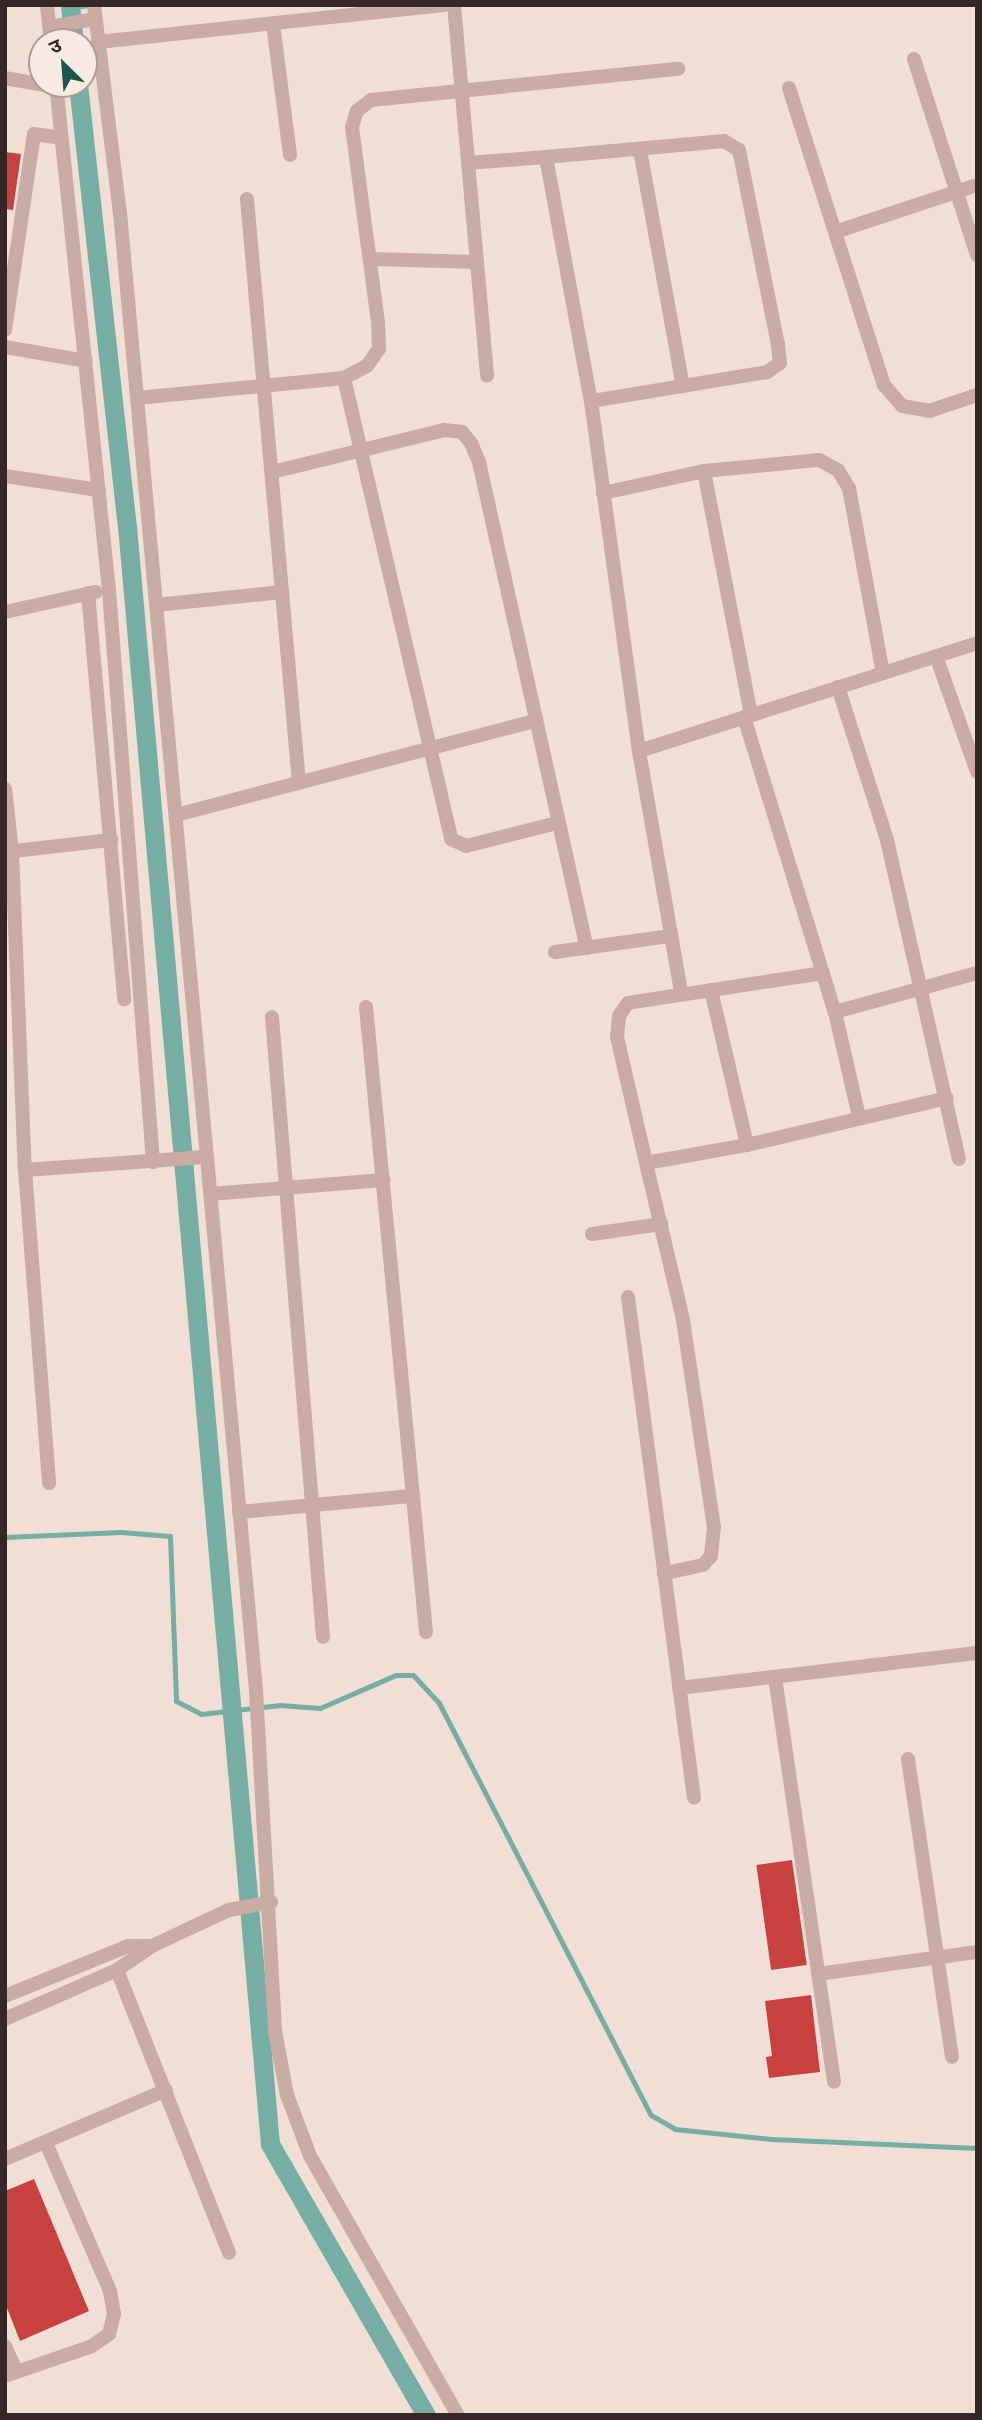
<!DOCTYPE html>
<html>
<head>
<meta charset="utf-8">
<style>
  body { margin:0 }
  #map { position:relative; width:982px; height:2420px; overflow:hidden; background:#f1dfd7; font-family:"DejaVu Sans","Noto Sans Devanagari",sans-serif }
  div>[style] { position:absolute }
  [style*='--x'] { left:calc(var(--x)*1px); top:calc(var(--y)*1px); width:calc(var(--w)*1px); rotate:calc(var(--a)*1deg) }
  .stream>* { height:5px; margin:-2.5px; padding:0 2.5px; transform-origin:2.5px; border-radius:2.5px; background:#77aea3 }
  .canal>* { height:19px; margin:-9.5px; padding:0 9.5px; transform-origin:9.5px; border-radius:9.5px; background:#77aea3 }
  .building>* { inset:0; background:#c64140; transform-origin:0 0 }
  .minor>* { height:14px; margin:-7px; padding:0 7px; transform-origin:7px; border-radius:7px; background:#c9aca4 }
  span { translate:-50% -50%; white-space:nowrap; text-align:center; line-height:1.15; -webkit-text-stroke:7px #f9eae4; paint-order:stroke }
  .frame { position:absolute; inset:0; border:7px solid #342726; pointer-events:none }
  .north { position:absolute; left:28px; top:28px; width:70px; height:70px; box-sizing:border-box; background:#f9eae4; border:2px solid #aa9c98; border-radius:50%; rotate:335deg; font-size:19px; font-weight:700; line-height:28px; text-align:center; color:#342726 }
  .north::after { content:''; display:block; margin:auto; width:24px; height:32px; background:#1b554b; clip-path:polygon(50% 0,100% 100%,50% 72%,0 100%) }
</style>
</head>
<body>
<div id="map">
  <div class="stream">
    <i style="--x:70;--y:8;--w:20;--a:-9"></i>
    <i style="--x:5;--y:1537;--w:116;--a:-2.5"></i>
    <i style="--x:121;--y:1532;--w:49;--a:4.7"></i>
    <i style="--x:170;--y:1536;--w:165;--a:87.9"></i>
    <i style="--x:176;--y:1701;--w:28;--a:27"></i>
    <i style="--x:201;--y:1714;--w:80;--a:-6.5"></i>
    <i style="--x:280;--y:1705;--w:40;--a:4.3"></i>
    <i style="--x:320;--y:1708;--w:83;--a:-23.5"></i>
    <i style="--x:396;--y:1675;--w:17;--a:0"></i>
    <i style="--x:413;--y:1675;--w:38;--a:47"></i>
    <i style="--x:439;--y:1703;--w:463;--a:62.8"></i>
    <i style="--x:651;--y:2115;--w:28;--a:30"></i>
    <i style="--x:675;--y:2129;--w:97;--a:5.9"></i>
    <i style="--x:771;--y:2139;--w:206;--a:2.5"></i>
  </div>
  <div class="canal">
    <i style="--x:70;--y:5;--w:37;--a:84"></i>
    <i style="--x:78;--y:84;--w:445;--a:83.7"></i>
    <i style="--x:127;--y:526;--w:1624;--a:84.95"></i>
    <i style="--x:270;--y:2144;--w:313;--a:60.1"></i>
  </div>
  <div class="building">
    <i style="clip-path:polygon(5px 152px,21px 154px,13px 210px,5px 209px)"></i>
    <i style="left:792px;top:1860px;width:106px;height:36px;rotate:82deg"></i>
    <i style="clip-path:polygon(811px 1995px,820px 2072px,769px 2078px,766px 2057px,772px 2056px,765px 2001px)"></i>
    <i style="clip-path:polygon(34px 2179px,89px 2311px,20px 2341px,5px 2303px,5px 2191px)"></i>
  </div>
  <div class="minor">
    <i style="--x:47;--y:5;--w:37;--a:84"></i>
    <i style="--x:94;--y:5;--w:210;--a:82.9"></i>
    <i style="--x:120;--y:213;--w:1483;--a:84.74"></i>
    <i style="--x:256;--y:1690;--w:342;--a:86.8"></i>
    <i style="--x:275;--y:2031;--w:65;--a:79.4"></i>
    <i style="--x:287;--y:2095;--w:65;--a:69.3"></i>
    <i style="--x:310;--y:2156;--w:298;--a:60.3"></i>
    <i style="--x:454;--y:5;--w:372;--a:84.9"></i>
    <i style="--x:273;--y:24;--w:132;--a:82.6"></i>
    <i style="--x:50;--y:27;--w:46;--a:-10.1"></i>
    <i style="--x:98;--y:42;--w:348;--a:-6.1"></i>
    <i style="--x:914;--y:59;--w:206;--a:72.2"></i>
    <i style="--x:5;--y:78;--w:52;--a:10"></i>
    <i style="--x:56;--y:84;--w:509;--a:84.02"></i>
    <i style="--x:109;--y:590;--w:574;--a:85.6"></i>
    <i style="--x:789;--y:88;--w:312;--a:72.3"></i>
    <i style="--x:884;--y:385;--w:28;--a:49"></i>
    <i style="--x:902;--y:406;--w:27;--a:10"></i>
    <i style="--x:929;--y:411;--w:51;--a:-18.4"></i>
    <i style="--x:640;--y:150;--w:240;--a:79.7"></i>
    <i style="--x:546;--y:157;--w:179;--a:-5.1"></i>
    <i style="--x:724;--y:141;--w:17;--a:31"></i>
    <i style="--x:739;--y:150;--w:199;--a:78.7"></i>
    <i style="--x:778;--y:345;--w:18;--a:84"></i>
    <i style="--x:780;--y:363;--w:16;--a:145"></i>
    <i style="--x:767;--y:372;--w:178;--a:170.6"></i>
    <i style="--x:468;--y:163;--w:78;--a:-4.4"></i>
    <i style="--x:546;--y:157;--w:248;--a:79.6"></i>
    <i style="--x:591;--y:401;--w:353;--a:82.2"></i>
    <i style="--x:639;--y:751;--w:244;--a:80.1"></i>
    <i style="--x:247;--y:199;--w:586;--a:84.91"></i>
    <i style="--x:835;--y:232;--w:150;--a:-18.3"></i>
    <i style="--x:371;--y:259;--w:106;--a:1.6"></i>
    <i style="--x:5;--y:330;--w:198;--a:-81.6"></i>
    <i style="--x:34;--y:134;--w:27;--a:8"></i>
    <i style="--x:5;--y:347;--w:82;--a:9.8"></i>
    <i style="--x:344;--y:378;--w:473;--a:76.9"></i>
    <i style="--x:451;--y:839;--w:17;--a:25"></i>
    <i style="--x:466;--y:846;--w:94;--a:-14.2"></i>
    <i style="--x:137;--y:398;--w:208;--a:-5.5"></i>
    <i style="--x:344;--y:378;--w:26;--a:-28"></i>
    <i style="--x:367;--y:366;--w:21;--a:-55"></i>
    <i style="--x:379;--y:349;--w:27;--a:-92"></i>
    <i style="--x:378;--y:322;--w:197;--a:-97.6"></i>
    <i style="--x:352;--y:127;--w:17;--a:-73"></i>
    <i style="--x:357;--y:111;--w:18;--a:-38"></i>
    <i style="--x:371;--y:100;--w:309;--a:-5.8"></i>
    <i style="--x:704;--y:471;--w:248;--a:79.1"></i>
    <i style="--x:272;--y:472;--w:177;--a:-13.7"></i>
    <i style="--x:444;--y:430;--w:18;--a:6"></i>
    <i style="--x:462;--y:432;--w:14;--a:51"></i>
    <i style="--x:471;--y:443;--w:21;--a:67"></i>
    <i style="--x:479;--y:462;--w:498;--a:77.5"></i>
    <i style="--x:5;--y:476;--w:95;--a:8.5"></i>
    <i style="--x:603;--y:493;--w:103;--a:-12.3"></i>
    <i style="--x:704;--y:471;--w:116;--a:-5.5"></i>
    <i style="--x:819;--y:460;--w:21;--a:28"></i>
    <i style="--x:838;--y:470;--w:21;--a:59"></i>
    <i style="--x:849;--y:488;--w:188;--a:79.6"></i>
    <i style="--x:88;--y:593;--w:408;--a:84.9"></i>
    <i style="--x:156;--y:605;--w:127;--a:-5.9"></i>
    <i style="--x:5;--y:612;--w:93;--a:-12.4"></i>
    <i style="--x:936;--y:656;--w:123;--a:70.5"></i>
    <i style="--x:838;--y:687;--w:161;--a:72.2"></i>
    <i style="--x:887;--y:840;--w:327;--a:77.3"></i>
    <i style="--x:744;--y:717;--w:309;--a:72.9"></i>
    <i style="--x:835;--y:1012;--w:147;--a:-15.4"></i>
    <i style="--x:639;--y:751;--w:355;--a:-17.7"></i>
    <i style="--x:5;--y:789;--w:62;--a:83.6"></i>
    <i style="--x:12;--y:851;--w:319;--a:87.7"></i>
    <i style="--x:25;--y:1170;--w:314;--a:85.6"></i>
    <i style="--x:176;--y:815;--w:370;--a:-14.7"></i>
    <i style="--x:5;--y:852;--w:107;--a:-6.5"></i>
    <i style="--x:555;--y:952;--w:117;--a:-7.9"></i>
    <i style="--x:823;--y:973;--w:197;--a:171.3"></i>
    <i style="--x:628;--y:1003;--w:16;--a:125"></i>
    <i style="--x:619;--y:1016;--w:21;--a:95"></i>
    <i style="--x:617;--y:1037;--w:129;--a:77"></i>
    <i style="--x:646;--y:1163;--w:103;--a:-10.1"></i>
    <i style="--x:747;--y:1145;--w:205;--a:-13.2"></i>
    <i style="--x:711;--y:990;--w:159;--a:76.9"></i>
    <i style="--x:366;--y:1007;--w:628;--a:84.52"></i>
    <i style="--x:835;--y:1012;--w:108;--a:77.1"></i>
    <i style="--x:272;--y:1017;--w:622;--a:85.3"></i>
    <i style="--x:646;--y:1163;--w:161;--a:76.7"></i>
    <i style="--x:683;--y:1320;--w:209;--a:81.5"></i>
    <i style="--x:714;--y:1527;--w:29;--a:96"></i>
    <i style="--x:711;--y:1556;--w:12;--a:132"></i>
    <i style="--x:703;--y:1565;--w:40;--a:168"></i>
    <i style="--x:25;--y:1170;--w:181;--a:-4.1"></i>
    <i style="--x:210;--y:1194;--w:174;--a:-4.6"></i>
    <i style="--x:592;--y:1234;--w:70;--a:-8.2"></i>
    <i style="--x:628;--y:1297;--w:505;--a:82.5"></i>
    <i style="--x:239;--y:1512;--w:175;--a:-5.3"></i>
    <i style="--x:775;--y:1677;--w:409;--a:81.7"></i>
    <i style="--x:679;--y:1688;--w:300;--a:-6.7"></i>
    <i style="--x:908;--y:1759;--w:301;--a:81.6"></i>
    <i style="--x:117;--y:1970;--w:304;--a:68.4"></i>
    <i style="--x:818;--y:1974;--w:161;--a:-7.9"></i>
    <i style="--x:5;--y:1996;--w:133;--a:-22.1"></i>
    <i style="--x:128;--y:1946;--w:24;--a:0"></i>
    <i style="--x:5;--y:2019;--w:122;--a:-23.6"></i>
    <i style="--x:117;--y:1970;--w:42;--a:-34.4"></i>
    <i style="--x:152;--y:1946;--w:85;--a:-25.1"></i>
    <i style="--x:229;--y:1910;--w:43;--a:-10.8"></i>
    <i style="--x:5;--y:2159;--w:175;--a:-23.2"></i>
    <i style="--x:5;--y:2346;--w:27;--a:66"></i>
    <i style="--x:5;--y:2376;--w:92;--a:-19"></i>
    <i style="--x:92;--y:2346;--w:21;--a:-35"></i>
    <i style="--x:109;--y:2334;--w:21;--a:-76"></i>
    <i style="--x:114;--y:2314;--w:23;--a:-100"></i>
    <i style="--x:110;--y:2291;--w:161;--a:-113.4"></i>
  </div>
  <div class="frame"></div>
  <div class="north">उ</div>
</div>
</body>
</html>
